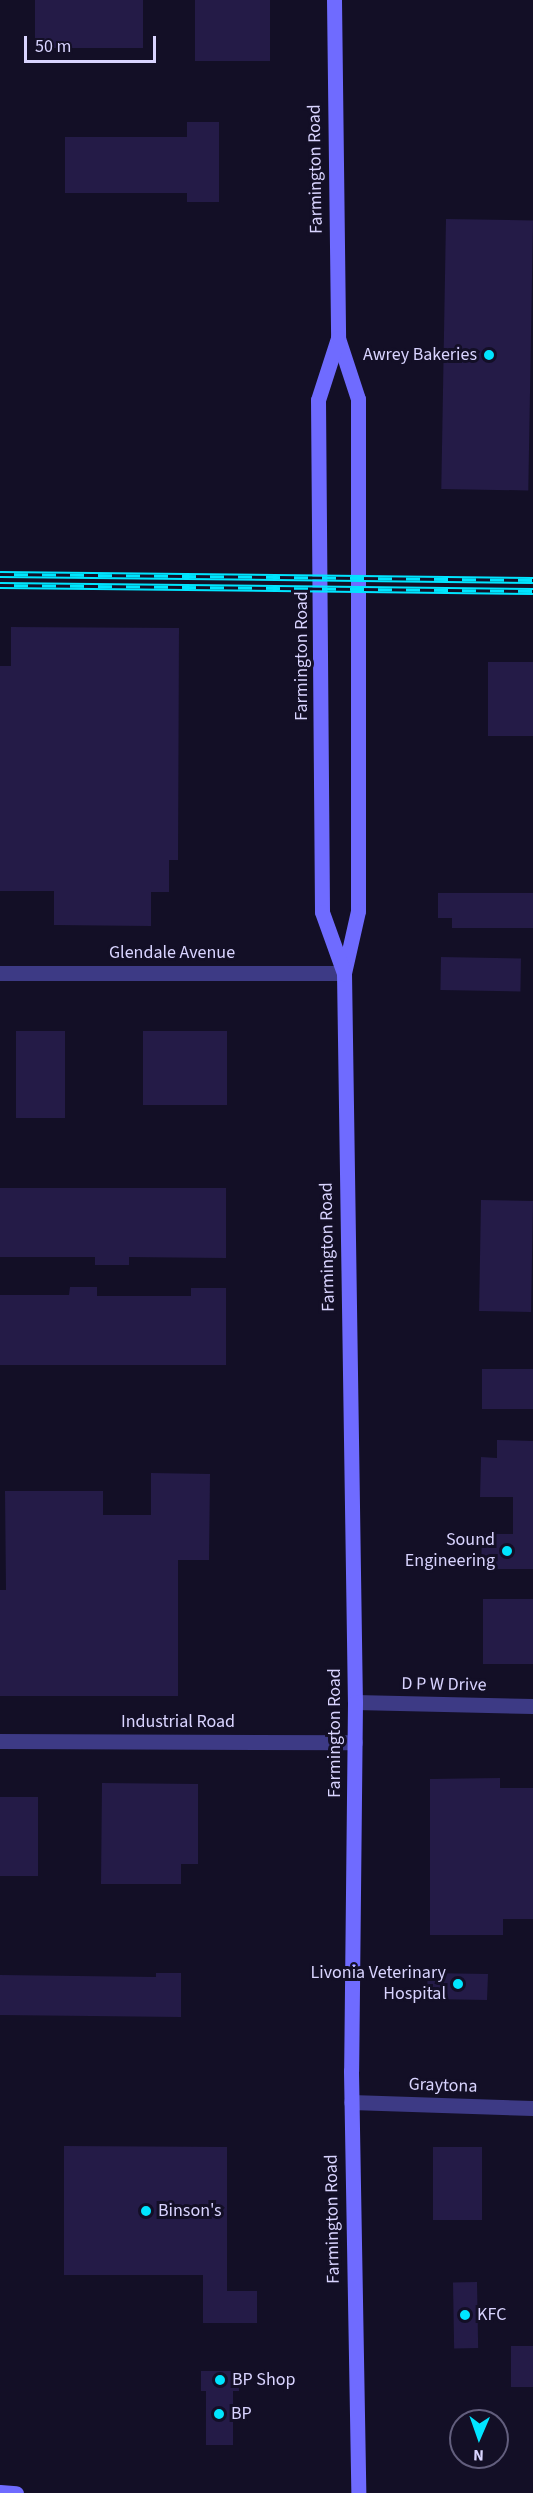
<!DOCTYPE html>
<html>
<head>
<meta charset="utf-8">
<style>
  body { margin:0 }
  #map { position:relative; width:533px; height:2493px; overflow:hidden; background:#130f26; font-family:"Source Sans 3",sans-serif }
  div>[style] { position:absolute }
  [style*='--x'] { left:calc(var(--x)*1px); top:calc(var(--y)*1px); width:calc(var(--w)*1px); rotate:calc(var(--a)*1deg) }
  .building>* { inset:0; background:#241b47; transform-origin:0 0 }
  .street>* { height:15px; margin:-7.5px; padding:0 7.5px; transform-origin:7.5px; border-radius:7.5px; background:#3d3a85 }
  .secondary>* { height:15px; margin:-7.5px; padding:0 7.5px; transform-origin:7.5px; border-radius:7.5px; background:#6f6bff }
  .rail>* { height:7px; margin-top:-3.5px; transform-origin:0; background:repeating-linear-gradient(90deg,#130f26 0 14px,#00e5ff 0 28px); box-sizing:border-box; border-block:2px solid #00e5ff }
  .dots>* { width:16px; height:16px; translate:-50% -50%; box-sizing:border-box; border:3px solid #130f26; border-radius:50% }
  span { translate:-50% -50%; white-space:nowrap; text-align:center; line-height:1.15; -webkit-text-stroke:6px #130f26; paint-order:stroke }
  .street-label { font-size:18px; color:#d9d4ff }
  .poi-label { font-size:18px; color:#d9d4ff }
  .right { translate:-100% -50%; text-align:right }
  .left { translate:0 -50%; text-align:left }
  .north { position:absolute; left:449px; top:2409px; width:60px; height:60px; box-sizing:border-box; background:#130f26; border:2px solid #625e7d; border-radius:50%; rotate:182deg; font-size:16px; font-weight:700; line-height:24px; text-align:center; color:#d9d4ff }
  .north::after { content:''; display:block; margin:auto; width:21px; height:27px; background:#00e5ff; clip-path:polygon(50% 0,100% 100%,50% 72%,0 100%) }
  .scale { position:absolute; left:24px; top:36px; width:132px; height:27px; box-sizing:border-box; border:3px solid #d9d4ff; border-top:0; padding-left:8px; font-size:18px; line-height:21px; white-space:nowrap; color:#d9d4ff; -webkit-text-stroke:4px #130f26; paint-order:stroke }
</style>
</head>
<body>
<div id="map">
  <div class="building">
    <i style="left:35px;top:0;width:108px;height:48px"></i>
    <i style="left:195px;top:0;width:75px;height:61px"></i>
    <i style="clip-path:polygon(187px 122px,219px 122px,219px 202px,187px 202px,187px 193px,65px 193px,65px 137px,187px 137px)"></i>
    <i style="left:446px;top:219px;width:87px;height:270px;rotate:1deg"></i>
    <i style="clip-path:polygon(11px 627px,179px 628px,178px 860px,169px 860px,169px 892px,151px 892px,151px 926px,54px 925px,54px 891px,0 891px,0 666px,11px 666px)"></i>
    <i style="left:488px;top:662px;width:45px;height:74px"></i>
    <i style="clip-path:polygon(438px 893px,533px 893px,533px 928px,452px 928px,452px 918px,438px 918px)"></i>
    <i style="left:441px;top:957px;width:80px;height:33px;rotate:1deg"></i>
    <i style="left:16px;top:1031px;width:49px;height:87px"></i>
    <i style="left:143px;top:1031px;width:84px;height:74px"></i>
    <i style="clip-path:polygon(0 1188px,226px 1188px,226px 1258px,129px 1257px,129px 1265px,95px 1265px,95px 1257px,0 1257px)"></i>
    <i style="left:481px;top:1200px;width:52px;height:111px;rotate:1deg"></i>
    <i style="clip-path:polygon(70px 1287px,97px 1287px,97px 1296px,191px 1296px,191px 1288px,226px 1288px,226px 1365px,0 1365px,0 1295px,69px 1295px)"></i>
    <i style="left:482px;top:1369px;width:51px;height:40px"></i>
    <i style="clip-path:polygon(497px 1440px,533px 1441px,533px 1569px,481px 1569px,482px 1534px,513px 1534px,513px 1497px,480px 1497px,481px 1457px,497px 1458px)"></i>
    <i style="clip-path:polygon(151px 1473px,210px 1474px,209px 1560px,178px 1560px,178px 1696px,0 1696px,0 1590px,6px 1590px,5px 1491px,103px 1491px,103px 1515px,151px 1515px)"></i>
    <i style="left:483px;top:1599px;width:50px;height:65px"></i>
    <i style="clip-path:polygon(500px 1778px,500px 1788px,533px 1788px,533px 1919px,503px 1919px,503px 1935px,430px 1935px,430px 1779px)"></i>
    <i style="clip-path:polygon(102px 1783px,198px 1784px,198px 1864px,181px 1864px,181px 1884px,101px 1884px)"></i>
    <i style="left:0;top:1797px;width:38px;height:79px"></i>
    <i style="clip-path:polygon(156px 1973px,181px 1973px,181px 2017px,0 2015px,0 1975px,156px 1977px)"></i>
    <i style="clip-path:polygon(427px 1973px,488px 1974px,487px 2000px,432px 1999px,428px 1995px)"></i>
    <i style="clip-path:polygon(64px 2146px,227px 2147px,227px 2291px,257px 2291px,257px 2323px,203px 2323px,203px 2275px,64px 2275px)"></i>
    <i style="left:482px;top:2147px;width:73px;height:49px;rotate:90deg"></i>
    <i style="left:477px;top:2282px;width:66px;height:24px;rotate:89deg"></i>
    <i style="left:511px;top:2346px;width:22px;height:41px"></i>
    <i style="clip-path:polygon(201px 2371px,238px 2371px,239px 2391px,233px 2391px,233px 2445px,206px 2445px,206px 2391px,201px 2391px)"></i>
  </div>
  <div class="street">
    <i style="--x:0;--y:973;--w:344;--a:0"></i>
    <i style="--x:355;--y:1702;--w:178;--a:1.3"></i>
    <i style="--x:0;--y:1741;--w:355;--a:0.2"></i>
    <i style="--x:351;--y:2102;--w:182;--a:1.9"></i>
  </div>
  <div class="secondary">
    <i style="--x:334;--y:0;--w:338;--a:89.3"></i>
    <i style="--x:338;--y:338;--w:64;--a:71.8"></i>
    <i style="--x:358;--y:399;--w:512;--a:90"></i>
    <i style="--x:358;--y:911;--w:64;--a:102.7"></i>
    <i style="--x:344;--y:973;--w:729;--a:89.14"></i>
    <i style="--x:355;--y:1702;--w:369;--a:90.6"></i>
    <i style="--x:351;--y:2071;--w:422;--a:89"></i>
    <i style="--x:338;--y:338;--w:65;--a:107.9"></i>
    <i style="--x:318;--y:400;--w:512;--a:89.55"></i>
    <i style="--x:322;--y:912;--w:65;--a:70.2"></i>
    <i style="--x:0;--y:2492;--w:16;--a:4"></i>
  </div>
  <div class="rail">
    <i style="--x:0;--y:574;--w:533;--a:0.64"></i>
    <i style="--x:0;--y:585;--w:533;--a:0.64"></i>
  </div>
  <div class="dots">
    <i style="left:489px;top:355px;background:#00e5ff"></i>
    <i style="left:507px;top:1551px;background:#00e5ff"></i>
    <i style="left:458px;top:1984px;background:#00e5ff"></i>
    <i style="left:146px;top:2211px;background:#00e5ff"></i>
    <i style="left:465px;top:2315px;background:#00e5ff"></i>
    <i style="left:220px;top:2380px;background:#00e5ff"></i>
    <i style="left:219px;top:2414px;background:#00e5ff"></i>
  </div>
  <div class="street-label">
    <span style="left:316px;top:169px;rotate:-91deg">Farmington Road</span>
    <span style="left:302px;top:656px;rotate:-90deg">Farmington Road</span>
    <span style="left:172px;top:953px">Glendale Avenue</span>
    <span style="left:328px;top:1247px;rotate:-91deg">Farmington Road</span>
    <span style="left:444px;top:1685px;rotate:1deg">D P W Drive</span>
    <span style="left:178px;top:1722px">Industrial Road</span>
    <span style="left:335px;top:1733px;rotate:-90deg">Farmington Road</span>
    <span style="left:443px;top:2086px;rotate:2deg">Graytona</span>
    <span style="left:333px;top:2219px;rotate:-91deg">Farmington Road</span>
  </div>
  <div class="poi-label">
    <span class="right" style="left:477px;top:355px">Awrey Bakeries</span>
    <span class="right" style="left:495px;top:1551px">Sound<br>Engineering</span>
    <span class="right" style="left:446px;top:1984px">Livonia Veterinary<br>Hospital</span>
    <span class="left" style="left:158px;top:2211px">Binson's</span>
    <span class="left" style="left:477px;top:2315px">KFC</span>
    <span class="left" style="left:232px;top:2380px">BP Shop</span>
    <span class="left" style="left:231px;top:2414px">BP</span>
  </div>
  <div class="north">N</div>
  <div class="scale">50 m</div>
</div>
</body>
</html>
